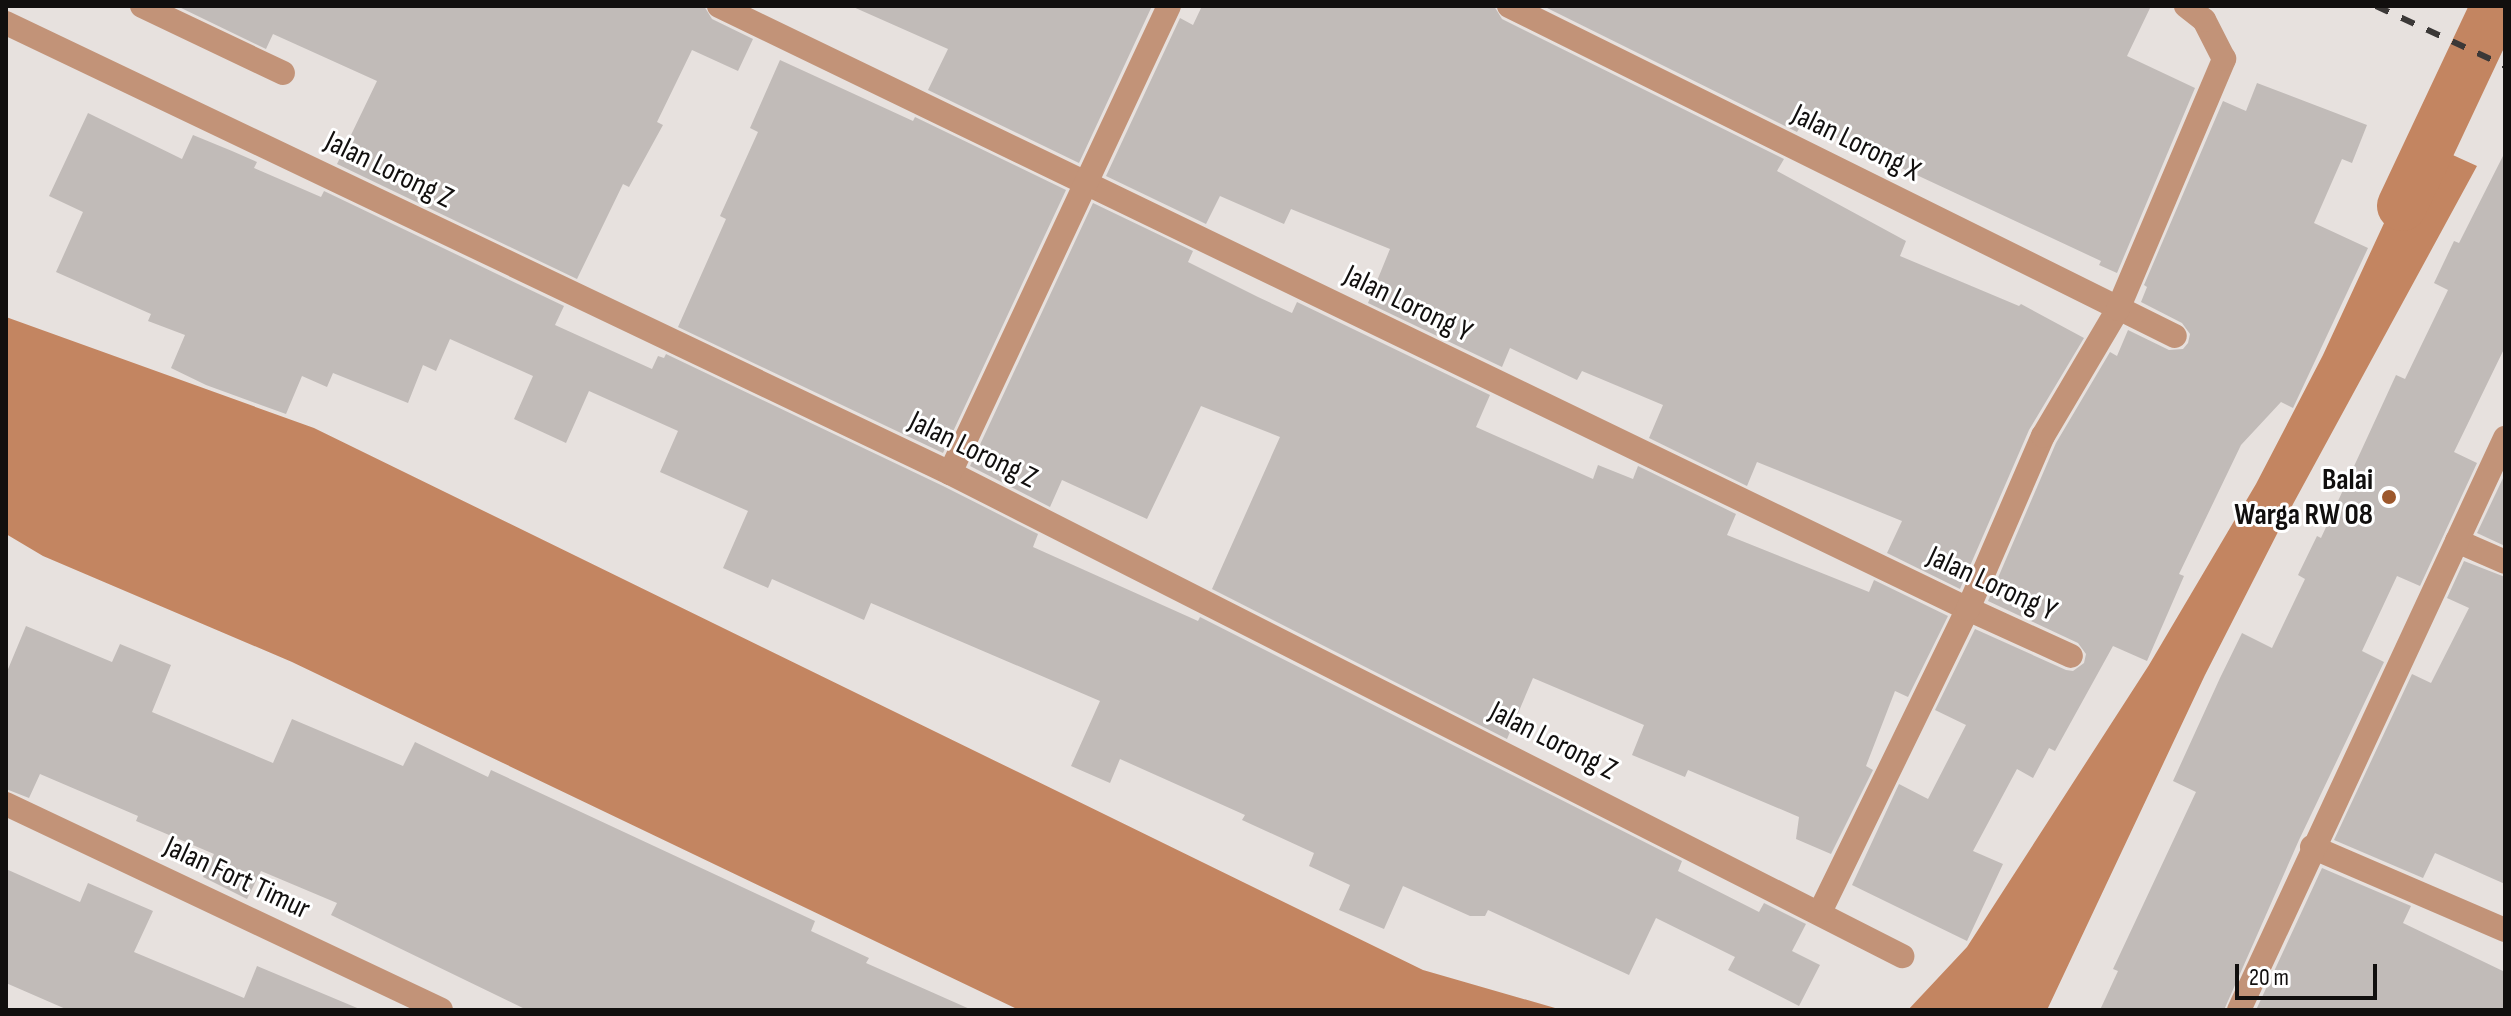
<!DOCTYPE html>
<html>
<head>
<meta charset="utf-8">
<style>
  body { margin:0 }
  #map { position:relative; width:2511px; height:1016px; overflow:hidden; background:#e7e1de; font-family:"Sofia Sans Condensed",sans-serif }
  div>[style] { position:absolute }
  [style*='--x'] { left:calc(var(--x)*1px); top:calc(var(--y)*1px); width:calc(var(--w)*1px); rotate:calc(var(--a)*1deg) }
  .water>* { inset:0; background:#c38561 }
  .canal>* { height:50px; margin:-25px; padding:0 25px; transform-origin:25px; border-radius:25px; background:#c38561 }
  .building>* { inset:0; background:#c1bbb8 }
  .service>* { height:24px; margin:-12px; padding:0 12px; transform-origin:12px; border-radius:12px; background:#c29378 }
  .minor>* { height:24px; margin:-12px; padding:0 12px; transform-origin:12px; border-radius:12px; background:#c29378 }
  .rail>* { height:6px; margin-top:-3px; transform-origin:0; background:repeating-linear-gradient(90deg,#3b3837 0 14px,transparent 0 28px) }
  .dots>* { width:22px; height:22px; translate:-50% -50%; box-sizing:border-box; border:4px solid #fff; border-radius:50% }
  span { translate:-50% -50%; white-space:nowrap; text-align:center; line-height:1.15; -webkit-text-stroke:6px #fff; paint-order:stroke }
  .street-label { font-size:30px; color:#110f0e }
  .poi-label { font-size:30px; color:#110f0e; font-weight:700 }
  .right { translate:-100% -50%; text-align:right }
  .frame { position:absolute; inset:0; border:8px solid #110f0e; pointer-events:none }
  .scale { position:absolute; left:2235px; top:964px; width:142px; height:36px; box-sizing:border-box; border:4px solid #110f0e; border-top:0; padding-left:10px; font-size:24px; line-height:28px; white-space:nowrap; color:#110f0e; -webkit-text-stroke:6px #fff; paint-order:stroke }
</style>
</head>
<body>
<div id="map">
  <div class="water">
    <i style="clip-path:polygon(2422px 141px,2477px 166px,2280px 528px,2205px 675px,2047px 1010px,1908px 1010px,1967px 947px,2149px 665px,2256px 484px,2323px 355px)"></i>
    <i style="clip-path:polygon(6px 317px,314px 428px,1423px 970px,1562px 1010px,1019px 1010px,292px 662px,43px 556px,6px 534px)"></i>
  </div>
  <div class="canal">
    <i style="--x:2402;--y:206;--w:221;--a:-64.8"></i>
  </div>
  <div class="building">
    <i style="clip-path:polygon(177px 6px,704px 6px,712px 19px,753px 39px,738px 71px,692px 50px,657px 122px,663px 125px,629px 187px,623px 184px,577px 279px,337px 164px,377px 81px,273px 34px,266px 49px)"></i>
    <i style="clip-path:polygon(851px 6px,1152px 6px,1079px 163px,928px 90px,948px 49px)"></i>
    <i style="clip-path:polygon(1202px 6px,1494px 6px,1502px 19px,1784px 159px,1777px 171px,1906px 241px,1900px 256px,2019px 306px,2021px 304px,2084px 338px,2029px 430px,1960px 589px,1887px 553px,1902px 521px,1757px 462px,1747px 486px,1649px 438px,1663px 405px,1582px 371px,1577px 380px,1510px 348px,1502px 367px,1368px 303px,1390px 249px,1291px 209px,1284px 224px,1220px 196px,1206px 224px,1106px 176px,1180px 18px,1193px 25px)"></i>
    <i style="clip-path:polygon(1543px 6px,2151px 6px,2127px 56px,2195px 88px,2117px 273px,2099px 265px,2101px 261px,1803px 122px,1797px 132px)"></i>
    <i style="clip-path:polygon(780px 60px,913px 121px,915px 117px,1066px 190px,943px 453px,678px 327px,726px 219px,720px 216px,758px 132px,750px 128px)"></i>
    <i style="clip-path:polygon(2257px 83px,2367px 125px,2352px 163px,2342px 159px,2314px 223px,2368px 248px,2293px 408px,2281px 402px,2241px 445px,2179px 574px,2184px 576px,2147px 661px,2113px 646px,2055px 751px,2049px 748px,2033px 778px,2017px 769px,1973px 851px,2003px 864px,1967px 941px,1852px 885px,1899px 784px,1928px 799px,1966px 725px,1935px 710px,1975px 629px,2066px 670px,2073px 671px,2084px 663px,2086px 654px,2078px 643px,1988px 601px,2056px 443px,2110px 352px,2117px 356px,2128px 330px,2169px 350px,2183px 349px,2188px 343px,2190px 334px,2182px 323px,2141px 302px,2147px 287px,2144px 285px,2223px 101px,2246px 111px)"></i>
    <i style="clip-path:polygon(88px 113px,182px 159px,193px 135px,232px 151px,257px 162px,254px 168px,321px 197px,324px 191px,564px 306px,555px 325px,652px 369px,658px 356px,664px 358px,666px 354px,943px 486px,1038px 534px,1033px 547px,1198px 621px,1200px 617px,1682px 861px,1678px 871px,1759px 912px,1764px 903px,1806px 924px,1792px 951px,1820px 965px,1799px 1006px,1728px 970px,1735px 957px,1656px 918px,1629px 975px,1488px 910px,1485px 916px,1470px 916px,1403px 886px,1384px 929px,1339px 910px,1350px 885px,1309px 866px,1314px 853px,1242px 820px,1245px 815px,1120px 759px,1110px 783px,1071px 766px,1100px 701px,871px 603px,864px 620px,772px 579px,768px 588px,723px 568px,748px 511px,660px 472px,678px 431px,589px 391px,566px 443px,514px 419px,533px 376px,450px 339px,436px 371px,423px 365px,408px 403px,333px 373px,327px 387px,302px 376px,286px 414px,206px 385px,171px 368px,185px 335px,148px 321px,151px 314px,56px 272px,83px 212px,49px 196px)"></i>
    <i style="clip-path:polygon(2505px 152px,2505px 347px,2454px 452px,2477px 463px,2420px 586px,2397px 576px,2362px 651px,2384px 662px,2299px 840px,2224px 1010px,2100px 1010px,2118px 971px,2113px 969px,2196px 792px,2173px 781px,2220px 678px,2242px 633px,2272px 648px,2305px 579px,2298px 575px,2317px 536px,2321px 538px,2396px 375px,2405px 379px,2448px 290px,2434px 283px,2454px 241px,2459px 243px)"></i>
    <i style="clip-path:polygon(1093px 203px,1193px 251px,1188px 262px,1258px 297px,1292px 313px,1297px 302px,1490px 395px,1476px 427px,1593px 479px,1598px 465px,1633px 479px,1638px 466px,1736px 514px,1727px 535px,1869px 592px,1874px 580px,1948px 616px,1908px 697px,1895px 691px,1866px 766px,1873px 770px,1831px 854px,1796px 839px,1799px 817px,1688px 770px,1685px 777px,1632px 755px,1644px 725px,1533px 678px,1507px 739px,1212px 589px,1280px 437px,1201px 406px,1147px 519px,1062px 480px,1050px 507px,970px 466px)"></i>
    <i style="clip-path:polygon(2504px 476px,2505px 477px,2505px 546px,2477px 533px)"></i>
    <i style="clip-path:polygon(2464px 561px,2505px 577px,2505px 884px,2435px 853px,2423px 878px,2334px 840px,2412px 674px,2431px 683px,2469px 608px,2447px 598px)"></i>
    <i style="clip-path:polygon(26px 626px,112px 662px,120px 644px,171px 665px,152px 712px,273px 763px,292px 719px,403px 766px,415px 742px,488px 777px,491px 770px,815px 921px,811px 931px,869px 958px,866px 963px,972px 1010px,527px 1010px,331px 915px,337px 903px,261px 871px,247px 899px,203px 877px,214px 854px,136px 821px,138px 816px,40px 774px,29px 798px,6px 789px,6px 674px)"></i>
    <i style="clip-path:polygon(2322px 868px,2411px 906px,2403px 923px,2505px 972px,2505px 1010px,2256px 1010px)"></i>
    <i style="clip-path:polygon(6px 869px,80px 902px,88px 883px,153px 911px,134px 952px,244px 998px,257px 966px,362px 1010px,68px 1010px,6px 983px)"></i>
  </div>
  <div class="service">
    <i style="--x:142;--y:6;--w:156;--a:25.4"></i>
  </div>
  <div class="minor">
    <i style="--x:719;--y:6;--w:1387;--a:25.77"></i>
    <i style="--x:1968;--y:609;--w:113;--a:24.5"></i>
    <i style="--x:1509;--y:6;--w:743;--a:26.36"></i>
    <i style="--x:6;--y:23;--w:1046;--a:25.49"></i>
    <i style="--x:950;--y:473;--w:1068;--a:26.9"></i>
    <i style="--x:950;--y:473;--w:516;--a:-64.88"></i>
    <i style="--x:2457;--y:541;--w:52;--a:23.6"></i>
    <i style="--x:6;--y:804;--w:481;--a:25.3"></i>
    <i style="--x:2312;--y:847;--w:210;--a:23.3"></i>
    <i style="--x:1820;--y:912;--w:337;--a:-64"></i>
    <i style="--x:1968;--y:609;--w:189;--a:-66.6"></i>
    <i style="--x:2043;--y:436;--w:147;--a:-59.4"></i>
    <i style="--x:2118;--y:309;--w:272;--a:-67"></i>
    <i style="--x:2224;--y:59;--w:44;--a:-117.1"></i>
    <i style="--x:2204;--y:20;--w:23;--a:-142"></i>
    <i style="--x:2239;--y:1010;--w:631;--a:-65.06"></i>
  </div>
  <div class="rail">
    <i style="--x:2376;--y:6;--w:142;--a:24.9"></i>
  </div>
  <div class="dots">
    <i style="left:2389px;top:497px;background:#9d582c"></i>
  </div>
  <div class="street-label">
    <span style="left:1856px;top:143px;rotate:26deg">Jalan Lorong X</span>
    <span style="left:389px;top:170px;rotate:26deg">Jalan Lorong Z</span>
    <span style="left:1408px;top:304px;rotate:26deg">Jalan Lorong Y</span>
    <span style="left:973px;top:450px;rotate:26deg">Jalan Lorong Z</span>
    <span style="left:1992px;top:584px;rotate:25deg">Jalan Lorong Y</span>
    <span style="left:1553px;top:741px;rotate:27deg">Jalan Lorong Z</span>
    <span style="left:237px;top:878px;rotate:25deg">Jalan Fort Timur</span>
  </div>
  <div class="poi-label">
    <span class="right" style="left:2373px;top:497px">Balai<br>Warga RW 08</span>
  </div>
  <div class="frame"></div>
  <div class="scale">20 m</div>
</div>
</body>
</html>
